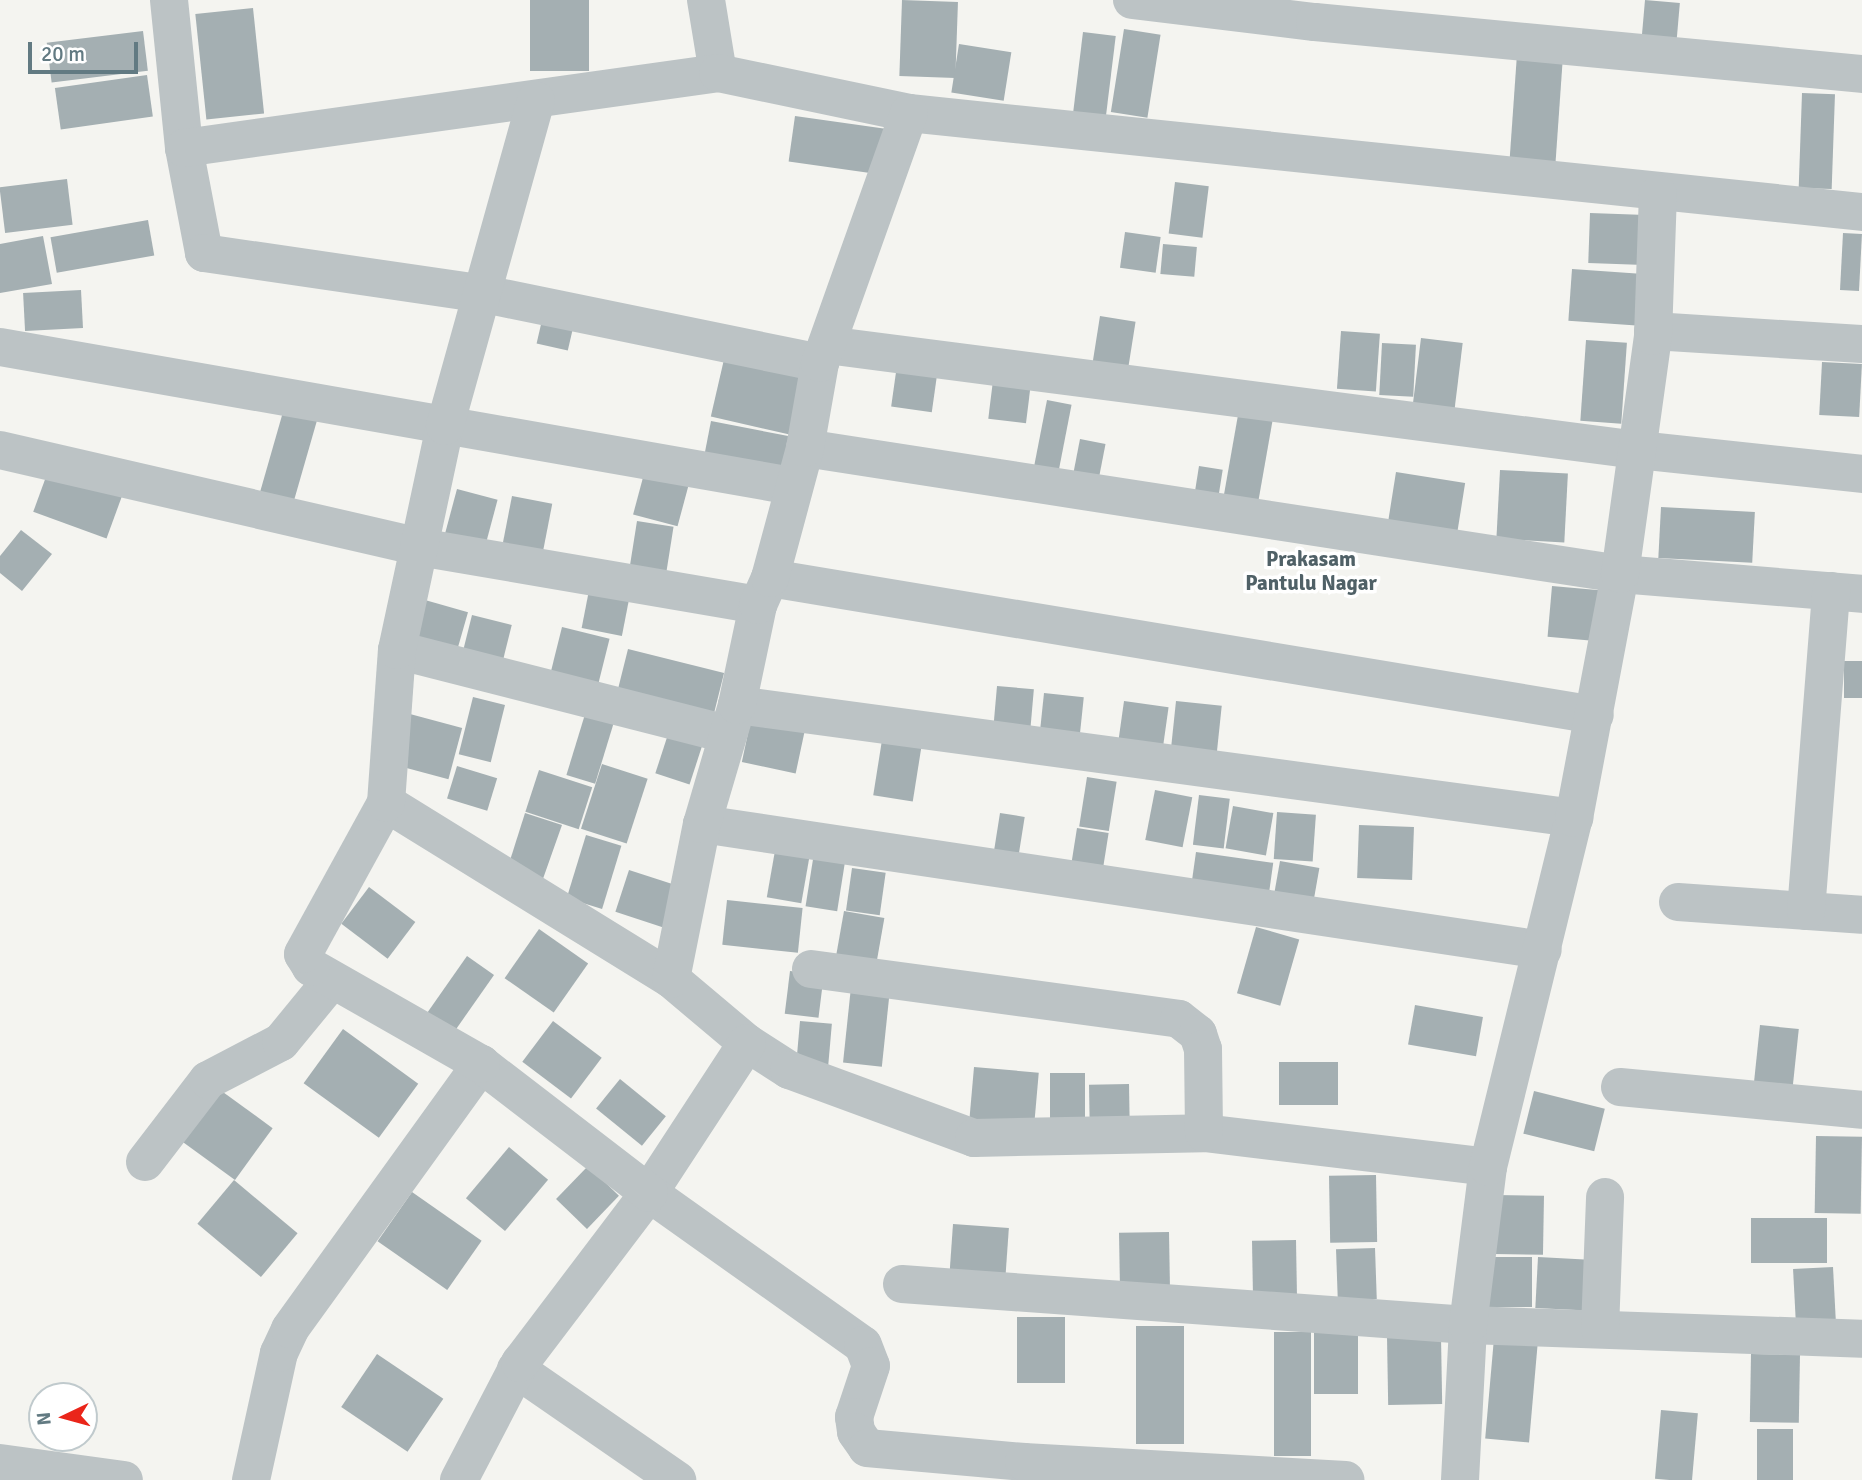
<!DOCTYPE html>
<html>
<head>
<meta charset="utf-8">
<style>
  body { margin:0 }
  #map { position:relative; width:1862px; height:1480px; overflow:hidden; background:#f4f4f0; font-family:Signika,sans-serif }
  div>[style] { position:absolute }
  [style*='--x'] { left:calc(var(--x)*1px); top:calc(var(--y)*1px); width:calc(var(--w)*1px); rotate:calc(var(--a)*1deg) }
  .building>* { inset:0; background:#a4afb2; transform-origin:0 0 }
  .minor>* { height:38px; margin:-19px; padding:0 19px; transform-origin:19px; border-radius:19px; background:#bcc3c5 }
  span { translate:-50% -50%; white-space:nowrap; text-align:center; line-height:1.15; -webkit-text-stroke:7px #fff; paint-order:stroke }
  .neighbourhood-label { font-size:21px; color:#506167; font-weight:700 }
  .north { position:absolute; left:28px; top:1382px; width:70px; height:70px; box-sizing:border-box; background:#fff; border:2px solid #c0cacd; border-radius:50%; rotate:265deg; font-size:19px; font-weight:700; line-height:28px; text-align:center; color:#627a82 }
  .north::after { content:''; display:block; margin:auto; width:24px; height:32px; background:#ea251a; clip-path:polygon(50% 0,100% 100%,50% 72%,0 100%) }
  .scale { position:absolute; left:28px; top:42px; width:110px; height:32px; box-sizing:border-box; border:4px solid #627a82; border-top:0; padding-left:9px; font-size:21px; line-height:24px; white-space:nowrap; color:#627a82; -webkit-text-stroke:5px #fff; paint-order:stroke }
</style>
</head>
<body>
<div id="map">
  <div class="building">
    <i style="left:530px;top:0;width:59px;height:71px"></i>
    <i style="left:902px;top:0;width:56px;height:76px;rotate:2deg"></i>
    <i style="left:1645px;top:0;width:35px;height:43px;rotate:5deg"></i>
    <i style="left:253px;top:8px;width:106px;height:58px;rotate:84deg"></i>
    <i style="left:1124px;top:29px;width:37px;height:84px;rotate:9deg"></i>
    <i style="left:143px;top:31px;width:40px;height:97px;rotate:83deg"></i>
    <i style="left:1083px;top:32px;width:33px;height:82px;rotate:7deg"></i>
    <i style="left:959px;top:44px;width:53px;height:49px;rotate:9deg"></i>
    <i style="left:1517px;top:54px;width:46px;height:109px;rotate:4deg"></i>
    <i style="left:147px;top:75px;width:42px;height:93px;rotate:82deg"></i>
    <i style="left:1802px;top:93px;width:33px;height:95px;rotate:2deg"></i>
    <i style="left:795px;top:116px;width:93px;height:46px;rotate:8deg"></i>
    <i style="left:67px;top:179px;width:46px;height:68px;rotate:83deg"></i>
    <i style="left:1175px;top:182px;width:34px;height:52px;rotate:7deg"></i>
    <i style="left:1590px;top:213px;width:56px;height:50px;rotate:2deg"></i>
    <i style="left:148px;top:220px;width:36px;height:99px;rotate:80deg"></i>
    <i style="left:1125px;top:232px;width:36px;height:36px;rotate:8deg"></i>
    <i style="left:1843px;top:233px;width:19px;height:57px;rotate:3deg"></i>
    <i style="clip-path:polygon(43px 236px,52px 284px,0 293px,0 244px)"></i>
    <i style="left:1163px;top:244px;width:34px;height:30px;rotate:5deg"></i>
    <i style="left:1572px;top:269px;width:68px;height:52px;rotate:4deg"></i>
    <i style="left:81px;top:290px;width:38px;height:58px;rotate:87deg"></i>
    <i style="left:1100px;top:316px;width:36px;height:50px;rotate:9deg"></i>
    <i style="left:542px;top:320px;width:32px;height:24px;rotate:13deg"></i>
    <i style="left:1341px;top:331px;width:39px;height:58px;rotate:4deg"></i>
    <i style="left:1421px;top:338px;width:42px;height:66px;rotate:7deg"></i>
    <i style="left:1586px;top:340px;width:41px;height:81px;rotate:4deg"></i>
    <i style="left:1382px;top:343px;width:34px;height:52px;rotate:3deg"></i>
    <i style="left:725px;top:355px;width:83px;height:63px;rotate:13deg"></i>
    <i style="left:898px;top:358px;width:41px;height:49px;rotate:8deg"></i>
    <i style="left:1822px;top:362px;width:40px;height:53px;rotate:3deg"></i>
    <i style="left:994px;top:372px;width:38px;height:47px;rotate:7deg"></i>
    <i style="left:287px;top:398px;width:35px;height:99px;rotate:16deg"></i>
    <i style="left:1047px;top:400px;width:25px;height:79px;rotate:11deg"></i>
    <i style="left:1238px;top:415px;width:35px;height:90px;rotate:10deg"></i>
    <i style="left:711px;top:421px;width:88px;height:34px;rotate:11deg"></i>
    <i style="left:1080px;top:439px;width:26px;height:47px;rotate:11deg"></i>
    <i style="left:51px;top:463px;width:78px;height:52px;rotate:20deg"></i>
    <i style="left:1199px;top:466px;width:24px;height:39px;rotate:9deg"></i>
    <i style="left:645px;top:470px;width:46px;height:46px;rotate:15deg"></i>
    <i style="left:1500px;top:470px;width:68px;height:69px;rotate:3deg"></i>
    <i style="left:1396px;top:472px;width:70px;height:51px;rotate:9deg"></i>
    <i style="left:457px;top:489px;width:42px;height:50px;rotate:15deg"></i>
    <i style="left:512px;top:496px;width:41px;height:58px;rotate:11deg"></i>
    <i style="left:1661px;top:507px;width:94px;height:51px;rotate:3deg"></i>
    <i style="left:637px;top:521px;width:37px;height:45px;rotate:9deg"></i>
    <i style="clip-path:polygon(21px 530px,52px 554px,22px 591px,0 573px,0 556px)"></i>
    <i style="left:591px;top:580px;width:41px;height:49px;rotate:11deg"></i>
    <i style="left:1552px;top:586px;width:48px;height:51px;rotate:5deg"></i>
    <i style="left:418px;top:598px;width:52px;height:49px;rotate:16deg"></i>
    <i style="left:472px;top:615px;width:41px;height:42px;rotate:14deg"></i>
    <i style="left:562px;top:627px;width:49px;height:54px;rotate:14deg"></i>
    <i style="left:628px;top:649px;width:99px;height:47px;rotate:14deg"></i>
    <i style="left:1844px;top:661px;width:18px;height:37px"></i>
    <i style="left:997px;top:686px;width:37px;height:45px;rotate:5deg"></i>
    <i style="left:1044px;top:693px;width:40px;height:49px;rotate:6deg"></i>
    <i style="left:473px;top:697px;width:33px;height:59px;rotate:14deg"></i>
    <i style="left:1124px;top:701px;width:45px;height:55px;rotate:8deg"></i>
    <i style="left:1176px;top:701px;width:46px;height:58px;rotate:6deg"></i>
    <i style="left:586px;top:711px;width:30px;height:67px;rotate:17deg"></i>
    <i style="left:410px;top:714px;width:54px;height:53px;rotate:15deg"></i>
    <i style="left:751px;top:719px;width:55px;height:44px;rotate:12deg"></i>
    <i style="left:672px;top:722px;width:36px;height:54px;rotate:18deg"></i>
    <i style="left:882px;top:740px;width:40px;height:56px;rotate:9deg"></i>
    <i style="left:602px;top:764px;width:48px;height:68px;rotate:18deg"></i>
    <i style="left:457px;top:766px;width:42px;height:34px;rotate:17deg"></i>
    <i style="left:539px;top:770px;width:56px;height:44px;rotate:18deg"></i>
    <i style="left:1087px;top:777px;width:30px;height:50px;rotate:9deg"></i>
    <i style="left:1155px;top:790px;width:38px;height:51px;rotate:11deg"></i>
    <i style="left:1199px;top:795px;width:31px;height:50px;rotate:7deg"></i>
    <i style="left:1233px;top:806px;width:41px;height:43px;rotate:10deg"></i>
    <i style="left:1277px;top:812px;width:39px;height:47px;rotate:4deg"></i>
    <i style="clip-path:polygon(525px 813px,562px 825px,539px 890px,507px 870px)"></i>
    <i style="left:1000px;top:813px;width:25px;height:50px;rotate:9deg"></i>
    <i style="left:1359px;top:825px;width:55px;height:53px;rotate:2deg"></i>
    <i style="left:1077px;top:828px;width:32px;height:47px;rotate:9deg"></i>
    <i style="left:586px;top:835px;width:37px;height:66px;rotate:17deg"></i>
    <i style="left:776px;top:845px;width:35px;height:53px;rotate:10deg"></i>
    <i style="left:1196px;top:852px;width:78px;height:41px;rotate:8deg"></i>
    <i style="left:814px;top:853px;width:32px;height:54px;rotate:9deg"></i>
    <i style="left:1280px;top:861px;width:40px;height:43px;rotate:10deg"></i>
    <i style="left:852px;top:868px;width:34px;height:43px;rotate:8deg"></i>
    <i style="left:629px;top:870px;width:52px;height:44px;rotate:18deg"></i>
    <i style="left:369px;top:887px;width:58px;height:46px;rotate:37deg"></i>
    <i style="left:727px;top:900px;width:76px;height:45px;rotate:6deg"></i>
    <i style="left:844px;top:911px;width:41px;height:54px;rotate:10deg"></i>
    <i style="left:1256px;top:927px;width:45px;height:69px;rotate:16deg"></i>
    <i style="left:539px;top:929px;width:60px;height:60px;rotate:35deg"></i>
    <i style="left:467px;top:956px;width:33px;height:80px;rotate:35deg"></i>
    <i style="left:790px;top:971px;width:34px;height:43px;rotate:7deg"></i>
    <i style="left:851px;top:987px;width:39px;height:76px;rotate:6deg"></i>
    <i style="left:1415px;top:1005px;width:69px;height:40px;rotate:10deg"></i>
    <i style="left:553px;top:1021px;width:61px;height:51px;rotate:37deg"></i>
    <i style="left:800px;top:1021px;width:32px;height:44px;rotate:5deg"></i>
    <i style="left:1760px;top:1025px;width:39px;height:63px;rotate:6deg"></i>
    <i style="left:343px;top:1029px;width:93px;height:67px;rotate:36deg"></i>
    <i style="left:1338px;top:1062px;width:43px;height:59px;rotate:90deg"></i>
    <i style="left:974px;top:1067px;width:65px;height:56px;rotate:5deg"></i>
    <i style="left:1050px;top:1073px;width:35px;height:54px"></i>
    <i style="left:620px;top:1079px;width:59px;height:38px;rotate:39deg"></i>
    <i style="left:1129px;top:1084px;width:48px;height:40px;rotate:89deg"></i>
    <i style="left:216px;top:1087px;width:70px;height:64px;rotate:36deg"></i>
    <i style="left:1534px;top:1091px;width:73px;height:44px;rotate:14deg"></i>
    <i style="left:1816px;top:1136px;width:46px;height:77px;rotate:1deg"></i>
    <i style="left:509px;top:1147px;width:51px;height:67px;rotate:40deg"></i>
    <i style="left:588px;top:1166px;width:43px;height:46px;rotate:44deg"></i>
    <i style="left:1376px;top:1175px;width:67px;height:47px;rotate:89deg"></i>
    <i style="left:234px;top:1180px;width:83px;height:57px;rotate:40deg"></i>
    <i style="left:412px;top:1192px;width:85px;height:60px;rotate:35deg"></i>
    <i style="left:1495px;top:1195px;width:49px;height:59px;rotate:1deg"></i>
    <i style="left:1751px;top:1218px;width:76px;height:45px"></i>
    <i style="left:953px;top:1224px;width:56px;height:58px;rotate:4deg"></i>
    <i style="left:1169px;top:1232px;width:56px;height:50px;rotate:89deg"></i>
    <i style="left:1296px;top:1240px;width:59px;height:44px;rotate:89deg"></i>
    <i style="left:1375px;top:1248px;width:51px;height:39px;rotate:88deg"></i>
    <i style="left:1479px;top:1257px;width:53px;height:50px"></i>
    <i style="left:1538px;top:1257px;width:56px;height:51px;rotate:3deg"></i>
    <i style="left:1833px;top:1267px;width:53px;height:40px;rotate:87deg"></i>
    <i style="left:1017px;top:1317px;width:48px;height:66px"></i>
    <i style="left:1136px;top:1326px;width:48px;height:118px"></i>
    <i style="left:1314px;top:1331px;width:44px;height:63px"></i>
    <i style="left:1274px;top:1332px;width:37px;height:124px"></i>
    <i style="left:1441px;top:1336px;width:68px;height:54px;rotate:89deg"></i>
    <i style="left:1494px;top:1338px;width:44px;height:101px;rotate:5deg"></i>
    <i style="left:377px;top:1354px;width:80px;height:64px;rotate:34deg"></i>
    <i style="left:1751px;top:1354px;width:49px;height:68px;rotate:1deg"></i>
    <i style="left:1661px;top:1410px;width:37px;height:69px;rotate:5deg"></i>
    <i style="left:1757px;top:1429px;width:36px;height:51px"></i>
  </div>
  <div class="minor">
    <i style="--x:169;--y:0;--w:149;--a:84.2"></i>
    <i style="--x:184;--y:148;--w:107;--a:79.2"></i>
    <i style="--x:204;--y:253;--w:283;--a:8.3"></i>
    <i style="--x:484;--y:294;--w:343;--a:11.6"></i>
    <i style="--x:706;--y:0;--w:74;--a:80.7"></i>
    <i style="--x:1132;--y:0;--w:184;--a:6.9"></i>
    <i style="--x:1315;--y:22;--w:549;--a:5.43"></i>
    <i style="--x:184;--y:148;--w:539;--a:-7.99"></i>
    <i style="--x:718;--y:73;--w:195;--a:11.8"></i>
    <i style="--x:909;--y:113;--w:958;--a:5.93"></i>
    <i style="--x:1653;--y:331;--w:209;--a:3.6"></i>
    <i style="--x:827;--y:345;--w:818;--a:7.38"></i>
    <i style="--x:1638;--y:450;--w:225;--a:6.1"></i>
    <i style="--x:0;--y:347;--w:804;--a:9.95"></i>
    <i style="--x:805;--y:448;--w:825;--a:8.79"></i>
    <i style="--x:1620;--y:574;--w:243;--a:4.7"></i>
    <i style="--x:0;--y:450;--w:430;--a:13"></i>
    <i style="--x:419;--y:547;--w:344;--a:9.7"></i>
    <i style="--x:770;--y:578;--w:836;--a:9.43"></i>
    <i style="--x:397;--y:650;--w:340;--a:14.3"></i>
    <i style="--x:737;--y:705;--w:845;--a:7.69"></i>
    <i style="--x:386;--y:803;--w:335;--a:31.7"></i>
    <i style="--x:671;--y:979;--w:99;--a:40.1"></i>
    <i style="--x:747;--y:1043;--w:50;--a:32.7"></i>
    <i style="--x:789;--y:1070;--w:197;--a:20.2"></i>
    <i style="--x:974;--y:1138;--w:230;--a:-1.2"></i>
    <i style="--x:1204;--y:1133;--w:286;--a:6.8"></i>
    <i style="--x:702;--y:824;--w:850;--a:8.52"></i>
    <i style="--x:1678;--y:902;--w:184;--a:4"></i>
    <i style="--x:1806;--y:911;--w:321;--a:-85.5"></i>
    <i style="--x:811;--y:969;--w:371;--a:7.7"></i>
    <i style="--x:1179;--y:1019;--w:24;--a:38"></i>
    <i style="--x:1198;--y:1034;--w:16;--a:72"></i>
    <i style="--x:1203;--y:1049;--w:84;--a:89.3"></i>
    <i style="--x:671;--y:979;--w:158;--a:-78.7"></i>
    <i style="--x:702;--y:824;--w:124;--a:-73.6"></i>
    <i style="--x:737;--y:705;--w:102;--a:-78.1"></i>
    <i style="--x:758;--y:605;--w:30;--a:-66"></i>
    <i style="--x:770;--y:578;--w:135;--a:-74.9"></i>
    <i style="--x:805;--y:448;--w:86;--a:-80"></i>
    <i style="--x:820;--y:363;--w:265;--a:-70.4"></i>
    <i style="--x:747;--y:1043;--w:179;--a:123.2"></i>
    <i style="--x:649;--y:1193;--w:262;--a:35.4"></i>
    <i style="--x:863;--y:1345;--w:22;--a:69"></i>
    <i style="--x:871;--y:1366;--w:54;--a:108.4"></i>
    <i style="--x:854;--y:1417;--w:15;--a:82"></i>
    <i style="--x:856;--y:1432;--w:19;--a:55"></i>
    <i style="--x:867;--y:1448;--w:158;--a:5.1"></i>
    <i style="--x:1024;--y:1462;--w:322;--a:3.2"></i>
    <i style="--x:1620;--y:1087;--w:243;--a:5.4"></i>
    <i style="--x:145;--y:1162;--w:103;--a:-52.5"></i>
    <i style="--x:208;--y:1080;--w:82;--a:-27.5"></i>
    <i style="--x:281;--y:1042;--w:80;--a:-50.6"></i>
    <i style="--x:902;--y:1284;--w:567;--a:4.14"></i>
    <i style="--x:1468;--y:1325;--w:394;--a:2"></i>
    <i style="--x:1600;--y:1329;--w:132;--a:-87.8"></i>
    <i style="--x:516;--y:1369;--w:196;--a:34.6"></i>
    <i style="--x:0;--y:1463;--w:125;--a:7.8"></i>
    <i style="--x:251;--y:1480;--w:130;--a:-77.6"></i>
    <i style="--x:279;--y:1353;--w:26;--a:-65"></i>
    <i style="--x:290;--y:1329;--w:327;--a:-54.2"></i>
    <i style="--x:459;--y:1480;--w:132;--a:-62.5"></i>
    <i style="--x:520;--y:1363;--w:213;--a:-52.8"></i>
    <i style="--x:649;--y:1193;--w:212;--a:-142.5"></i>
    <i style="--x:481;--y:1064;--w:196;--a:-150.3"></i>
    <i style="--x:311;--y:967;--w:15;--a:-122"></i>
    <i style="--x:303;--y:954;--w:172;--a:-61.2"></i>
    <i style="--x:386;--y:803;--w:153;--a:-85.9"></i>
    <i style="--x:397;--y:650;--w:229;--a:-77.9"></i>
    <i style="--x:445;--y:426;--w:338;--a:-74.4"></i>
    <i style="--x:1460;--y:1480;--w:155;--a:-87"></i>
    <i style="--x:1468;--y:1325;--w:159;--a:-82.8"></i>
    <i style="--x:1488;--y:1167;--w:359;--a:-76.2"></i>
    <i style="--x:1574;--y:818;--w:248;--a:-79.3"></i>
    <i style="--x:1620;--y:574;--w:240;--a:-82.1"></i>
    <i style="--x:1653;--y:336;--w:142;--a:-88"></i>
  </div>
  <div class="neighbourhood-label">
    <span style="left:1311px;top:571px">Prakasam<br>Pantulu Nagar</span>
  </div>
  <div class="north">N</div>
  <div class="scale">20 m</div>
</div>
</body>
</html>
